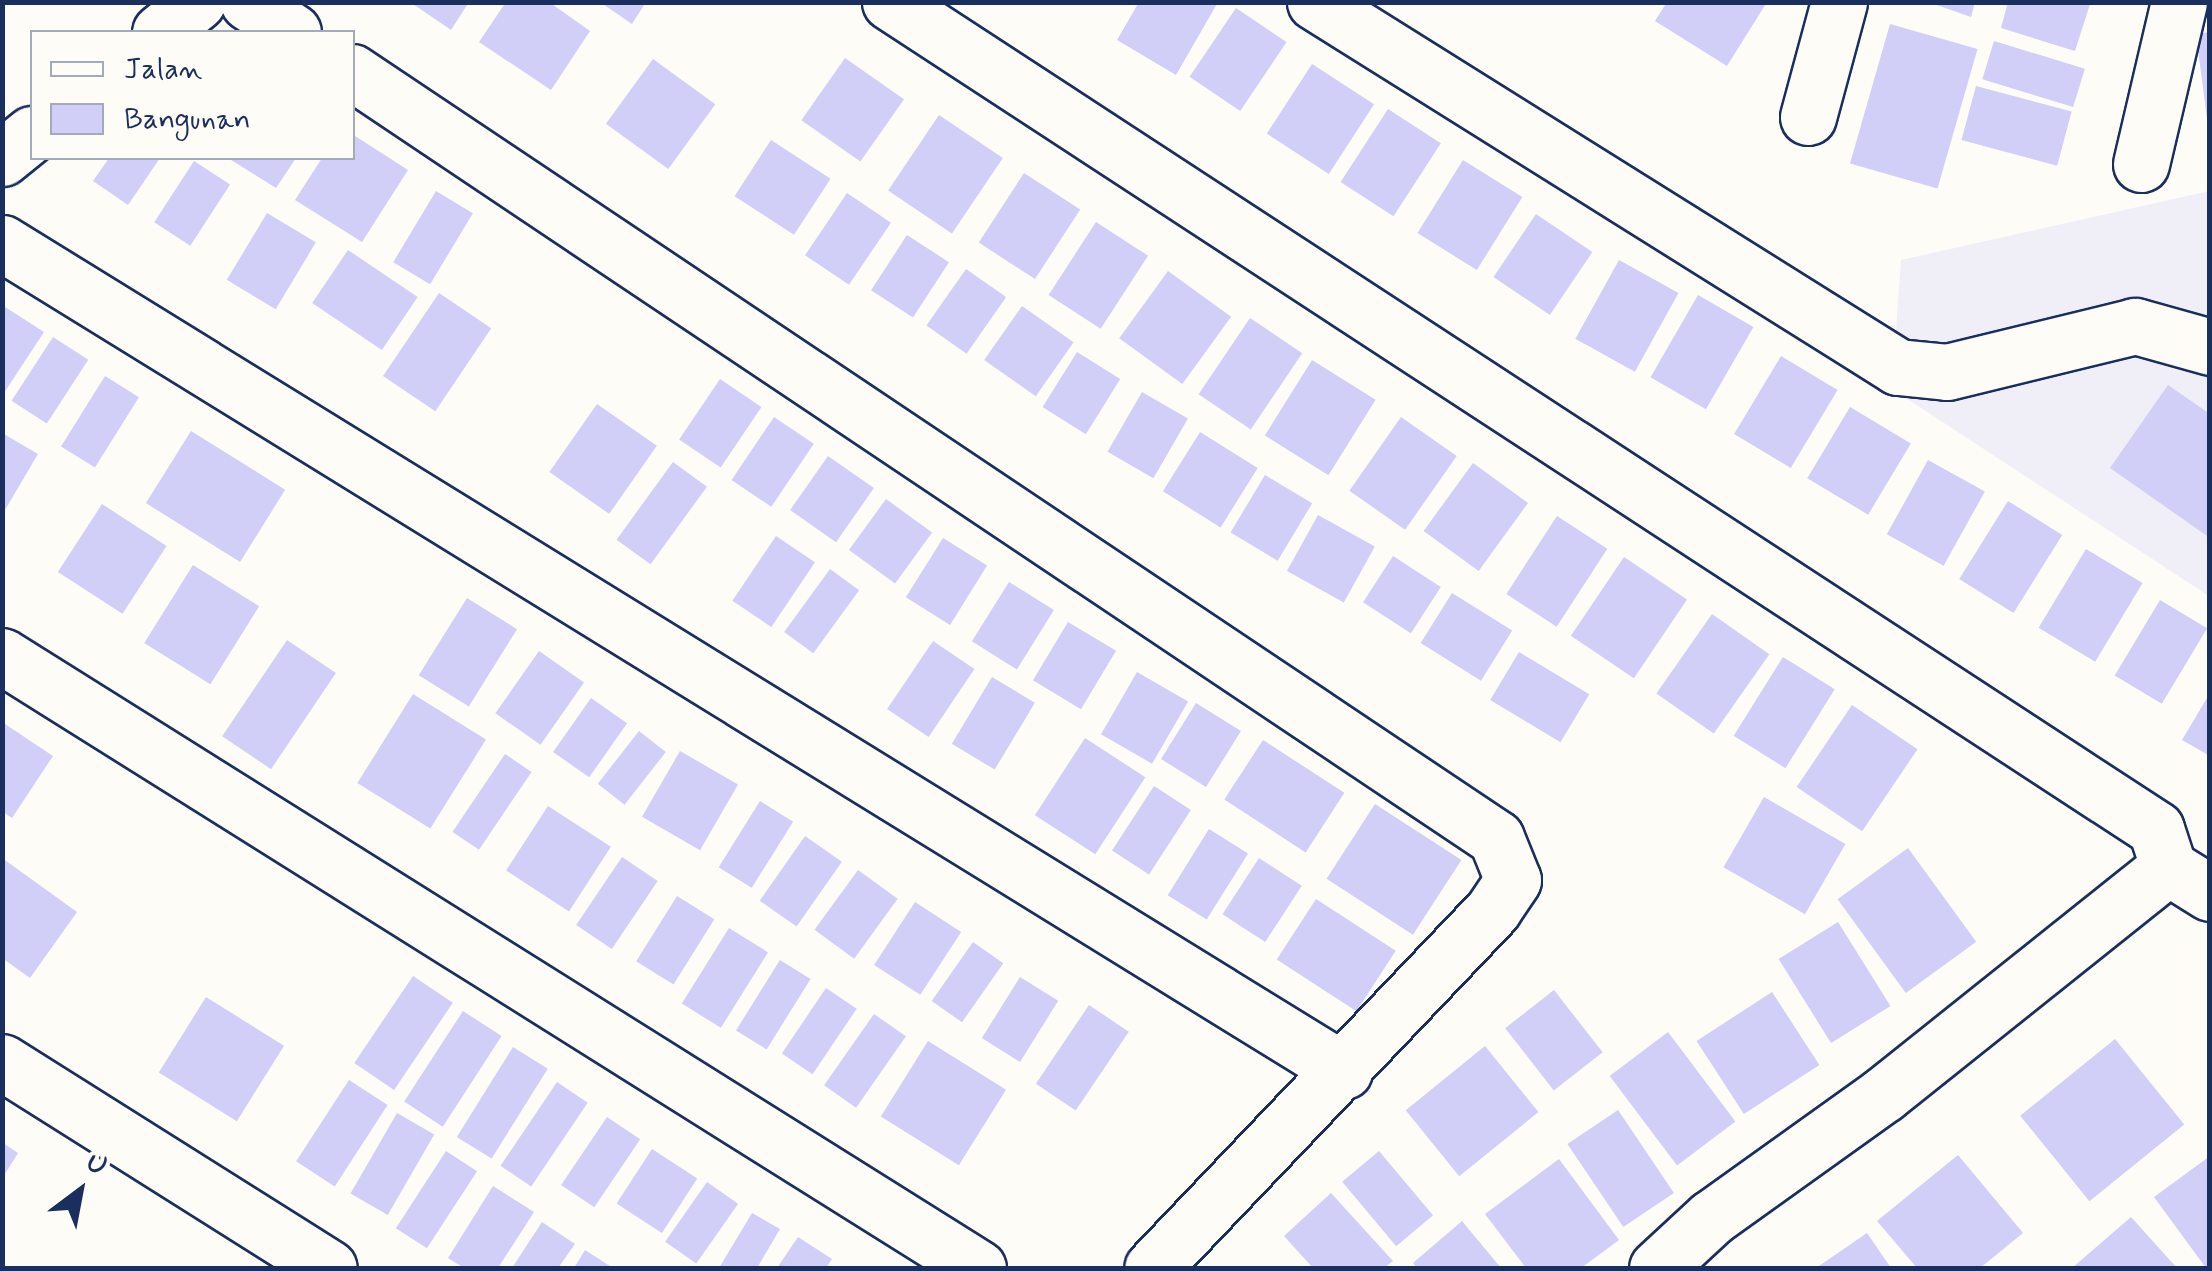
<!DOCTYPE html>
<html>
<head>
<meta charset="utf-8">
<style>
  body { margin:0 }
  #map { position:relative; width:2212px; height:1271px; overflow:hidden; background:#fdfcf7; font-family:Mynerve,sans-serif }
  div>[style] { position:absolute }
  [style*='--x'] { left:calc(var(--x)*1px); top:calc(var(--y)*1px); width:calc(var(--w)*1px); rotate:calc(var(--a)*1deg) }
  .built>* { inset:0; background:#f0eef7 }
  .building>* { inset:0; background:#d1cef7; transform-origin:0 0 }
  .roads { filter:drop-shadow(2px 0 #1b2f5e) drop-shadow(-2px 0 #1b2f5e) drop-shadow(0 2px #1b2f5e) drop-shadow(0 -2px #1b2f5e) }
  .minor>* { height:55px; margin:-27.5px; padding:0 27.5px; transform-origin:27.5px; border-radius:27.5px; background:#fdfcf7 }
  span { translate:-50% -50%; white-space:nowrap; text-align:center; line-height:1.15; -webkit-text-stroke:8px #fdfcf7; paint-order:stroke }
  .frame { position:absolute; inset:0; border:5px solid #1b2f5e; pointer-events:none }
  .legend { position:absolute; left:30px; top:30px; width:325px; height:130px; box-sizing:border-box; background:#fdfcf7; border:2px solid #a3aaba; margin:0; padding:12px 18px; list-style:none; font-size:30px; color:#1b2f5e }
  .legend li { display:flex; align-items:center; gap:20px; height:50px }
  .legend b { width:50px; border:2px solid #a3aaba }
  .north { position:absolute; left:30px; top:1141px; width:100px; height:100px; -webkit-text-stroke:8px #fdfcf7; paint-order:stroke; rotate:32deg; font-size:28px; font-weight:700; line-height:40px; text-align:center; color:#1b2f5e }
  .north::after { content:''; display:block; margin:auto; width:35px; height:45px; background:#1b2f5e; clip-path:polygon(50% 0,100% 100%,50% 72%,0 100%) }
</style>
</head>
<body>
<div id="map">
  <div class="built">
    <i style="clip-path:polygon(2209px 191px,2209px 596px,1892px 389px,1901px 260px)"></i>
  </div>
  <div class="building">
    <i style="clip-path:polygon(410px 2px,469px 2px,451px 30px)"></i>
    <i style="clip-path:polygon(506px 2px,549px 2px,590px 31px,551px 90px,479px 42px)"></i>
    <i style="clip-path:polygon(600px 2px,646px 2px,632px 24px)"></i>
    <i style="clip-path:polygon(1139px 2px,1218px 2px,1176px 75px,1117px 40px)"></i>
    <i style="clip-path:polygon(1667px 2px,1767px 2px,1727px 66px,1655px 21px)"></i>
    <i style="clip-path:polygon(1928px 2px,1975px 2px,1971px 17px)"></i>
    <i style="clip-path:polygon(2008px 2px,2090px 4px,2075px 51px,2001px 28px)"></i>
    <i style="left:1236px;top:8px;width:61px;height:83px;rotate:34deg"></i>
    <i style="left:1890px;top:24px;width:91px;height:145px;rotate:16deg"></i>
    <i style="clip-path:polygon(2210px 32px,2210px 119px,2207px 119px,2196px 34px)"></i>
    <i style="left:1994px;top:41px;width:95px;height:40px;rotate:17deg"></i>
    <i style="left:845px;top:58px;width:72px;height:76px;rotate:35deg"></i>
    <i style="left:653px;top:59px;width:77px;height:80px;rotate:36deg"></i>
    <i style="left:1312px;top:64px;width:74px;height:83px;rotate:33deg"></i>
    <i style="left:1976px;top:86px;width:99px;height:56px;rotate:15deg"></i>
    <i style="left:1388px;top:109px;width:63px;height:87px;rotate:33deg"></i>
    <i style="left:939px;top:115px;width:77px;height:91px;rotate:34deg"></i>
    <i style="clip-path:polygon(352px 134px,408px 170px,362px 242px,295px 200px,322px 158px,352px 158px)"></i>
    <i style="left:771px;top:140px;width:71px;height:67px;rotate:33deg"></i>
    <i style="clip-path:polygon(109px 158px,160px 158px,128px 205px,93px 181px)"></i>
    <i style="clip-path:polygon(228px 158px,296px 158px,276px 188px)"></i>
    <i style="left:1463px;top:160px;width:70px;height:86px;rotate:32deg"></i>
    <i style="left:194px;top:161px;width:43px;height:73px;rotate:33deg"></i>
    <i style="left:1024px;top:173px;width:67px;height:83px;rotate:33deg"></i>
    <i style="left:436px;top:191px;width:43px;height:83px;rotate:31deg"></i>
    <i style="left:847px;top:193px;width:53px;height:75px;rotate:34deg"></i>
    <i style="left:267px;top:213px;width:57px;height:78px;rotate:31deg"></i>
    <i style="left:1536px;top:214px;width:68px;height:76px;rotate:34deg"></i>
    <i style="left:1096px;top:222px;width:62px;height:87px;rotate:33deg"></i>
    <i style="left:907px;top:235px;width:50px;height:66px;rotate:33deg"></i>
    <i style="left:348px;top:250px;width:84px;height:64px;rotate:34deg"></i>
    <i style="left:1619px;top:260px;width:68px;height:90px;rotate:29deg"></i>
    <i style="left:966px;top:269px;width:49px;height:69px;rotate:35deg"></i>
    <i style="left:1168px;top:271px;width:78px;height:83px;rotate:36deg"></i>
    <i style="left:439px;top:293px;width:63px;height:100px;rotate:34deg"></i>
    <i style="left:1698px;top:295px;width:64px;height:95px;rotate:30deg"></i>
    <i style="left:1022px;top:306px;width:63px;height:66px;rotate:35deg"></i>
    <i style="clip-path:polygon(5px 307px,44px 332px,2px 396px,2px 310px)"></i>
    <i style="left:1250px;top:318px;width:63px;height:92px;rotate:34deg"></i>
    <i style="left:53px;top:337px;width:42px;height:76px;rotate:33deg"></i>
    <i style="left:1077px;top:352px;width:51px;height:65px;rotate:32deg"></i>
    <i style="left:1781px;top:356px;width:66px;height:91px;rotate:31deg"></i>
    <i style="left:1312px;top:360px;width:75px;height:89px;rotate:32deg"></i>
    <i style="left:105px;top:376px;width:40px;height:83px;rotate:32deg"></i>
    <i style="left:720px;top:379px;width:50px;height:73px;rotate:34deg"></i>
    <i style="clip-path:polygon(2168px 385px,2210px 414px,2210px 538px,2110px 468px)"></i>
    <i style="left:1142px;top:392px;width:53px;height:69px;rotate:30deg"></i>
    <i style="left:597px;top:404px;width:73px;height:83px;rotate:35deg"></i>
    <i style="left:1850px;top:407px;width:71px;height:83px;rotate:31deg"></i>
    <i style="left:774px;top:417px;width:48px;height:76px;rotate:34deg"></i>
    <i style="left:1401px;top:417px;width:68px;height:90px;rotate:35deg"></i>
    <i style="left:191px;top:431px;width:111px;height:85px;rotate:32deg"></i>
    <i style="left:1200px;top:432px;width:68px;height:70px;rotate:32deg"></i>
    <i style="clip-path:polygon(2px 433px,38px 454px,2px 515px)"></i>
    <i style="left:828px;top:456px;width:56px;height:66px;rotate:35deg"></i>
    <i style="left:1928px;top:460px;width:65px;height:85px;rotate:29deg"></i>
    <i style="left:673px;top:462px;width:42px;height:96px;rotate:36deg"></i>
    <i style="left:1473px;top:463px;width:68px;height:84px;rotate:36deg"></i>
    <i style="left:1265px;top:475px;width:55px;height:67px;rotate:31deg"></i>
    <i style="left:886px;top:499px;width:57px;height:63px;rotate:36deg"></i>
    <i style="left:2008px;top:501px;width:64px;height:92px;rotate:32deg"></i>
    <i style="left:102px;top:504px;width:77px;height:81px;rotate:33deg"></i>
    <i style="left:1318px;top:515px;width:65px;height:64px;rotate:29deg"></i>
    <i style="left:1557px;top:516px;width:60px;height:93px;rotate:33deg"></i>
    <i style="left:776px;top:536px;width:47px;height:78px;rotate:34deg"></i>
    <i style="left:943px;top:538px;width:52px;height:70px;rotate:32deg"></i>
    <i style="left:2086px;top:549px;width:66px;height:92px;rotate:31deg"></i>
    <i style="left:1393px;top:556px;width:57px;height:55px;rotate:33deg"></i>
    <i style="left:1624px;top:557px;width:76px;height:95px;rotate:34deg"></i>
    <i style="left:193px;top:565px;width:78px;height:92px;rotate:32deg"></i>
    <i style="left:830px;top:569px;width:36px;height:78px;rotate:36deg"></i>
    <i style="left:1009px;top:582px;width:53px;height:70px;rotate:32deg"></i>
    <i style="left:1452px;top:593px;width:71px;height:59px;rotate:32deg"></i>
    <i style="left:467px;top:598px;width:59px;height:91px;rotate:32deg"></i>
    <i style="left:2160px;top:600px;width:55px;height:88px;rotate:31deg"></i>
    <i style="left:1712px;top:614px;width:70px;height:97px;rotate:35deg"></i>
    <i style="left:1068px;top:622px;width:56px;height:68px;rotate:31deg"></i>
    <i style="left:287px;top:640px;width:59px;height:116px;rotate:34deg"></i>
    <i style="left:933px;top:641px;width:50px;height:82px;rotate:34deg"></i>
    <i style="left:539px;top:651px;width:55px;height:76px;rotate:35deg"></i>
    <i style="left:1519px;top:652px;width:82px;height:56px;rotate:31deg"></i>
    <i style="left:1783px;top:657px;width:61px;height:93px;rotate:32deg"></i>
    <i style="left:1137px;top:672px;width:59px;height:72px;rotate:30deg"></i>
    <i style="left:992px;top:677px;width:50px;height:78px;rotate:31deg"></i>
    <i style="clip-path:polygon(2210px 693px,2210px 756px,2182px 740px)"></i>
    <i style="left:413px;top:694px;width:86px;height:105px;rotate:32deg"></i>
    <i style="left:591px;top:698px;width:44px;height:66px;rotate:35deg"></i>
    <i style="left:1196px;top:703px;width:53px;height:66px;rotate:32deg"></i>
    <i style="left:1852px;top:705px;width:79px;height:99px;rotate:34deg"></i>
    <i style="clip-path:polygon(2px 722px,53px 756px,12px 818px,2px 811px)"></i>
    <i style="left:639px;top:731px;width:34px;height:67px;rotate:38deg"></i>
    <i style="left:1085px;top:738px;width:72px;height:92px;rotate:33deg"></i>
    <i style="left:1263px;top:740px;width:97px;height:71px;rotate:33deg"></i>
    <i style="left:680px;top:751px;width:67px;height:76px;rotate:30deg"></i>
    <i style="left:505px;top:754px;width:32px;height:94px;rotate:34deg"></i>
    <i style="left:1154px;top:786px;width:44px;height:77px;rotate:33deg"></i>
    <i style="left:1764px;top:797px;width:94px;height:81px;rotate:30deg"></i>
    <i style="left:760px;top:801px;width:39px;height:78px;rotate:32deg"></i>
    <i style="left:1375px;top:804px;width:103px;height:89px;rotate:33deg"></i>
    <i style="left:548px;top:806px;width:75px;height:77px;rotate:33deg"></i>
    <i style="left:1209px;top:829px;width:46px;height:78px;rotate:32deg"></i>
    <i style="left:805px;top:836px;width:45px;height:79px;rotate:35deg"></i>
    <i style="left:1908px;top:848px;width:116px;height:87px;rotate:54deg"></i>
    <i style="left:622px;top:857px;width:43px;height:82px;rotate:34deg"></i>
    <i style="clip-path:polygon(2px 858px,77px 912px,30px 978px,2px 958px)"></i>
    <i style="left:1259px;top:858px;width:51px;height:67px;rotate:33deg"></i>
    <i style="left:858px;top:870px;width:49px;height:74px;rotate:36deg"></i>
    <i style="left:677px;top:896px;width:44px;height:77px;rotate:32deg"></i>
    <i style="left:1316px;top:899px;width:95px;height:72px;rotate:33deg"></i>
    <i style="left:915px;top:902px;width:55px;height:75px;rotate:33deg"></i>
    <i style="left:1838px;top:922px;width:99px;height:70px;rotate:58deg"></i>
    <i style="left:729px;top:928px;width:46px;height:89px;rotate:32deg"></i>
    <i style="left:973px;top:942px;width:37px;height:72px;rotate:35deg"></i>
    <i style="left:780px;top:960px;width:36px;height:83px;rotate:32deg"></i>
    <i style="left:413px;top:976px;width:48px;height:105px;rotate:34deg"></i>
    <i style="left:1020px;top:977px;width:45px;height:72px;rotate:32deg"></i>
    <i style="left:826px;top:988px;width:37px;height:79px;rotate:34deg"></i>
    <i style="left:1554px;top:990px;width:79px;height:62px;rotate:52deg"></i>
    <i style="left:1772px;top:992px;width:87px;height:90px;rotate:57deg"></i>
    <i style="left:206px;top:997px;width:92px;height:89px;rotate:32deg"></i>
    <i style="left:1089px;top:1005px;width:48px;height:95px;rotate:34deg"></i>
    <i style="left:463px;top:1011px;width:46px;height:108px;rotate:33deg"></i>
    <i style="left:874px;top:1014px;width:39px;height:87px;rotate:35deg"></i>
    <i style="left:1668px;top:1032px;width:112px;height:73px;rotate:53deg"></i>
    <i style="left:2115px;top:1039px;width:110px;height:122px;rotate:51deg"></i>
    <i style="left:928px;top:1041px;width:92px;height:89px;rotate:32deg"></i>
    <i style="left:1485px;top:1046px;width:85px;height:102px;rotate:51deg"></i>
    <i style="left:513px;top:1047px;width:41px;height:106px;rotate:32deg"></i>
    <i style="left:349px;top:1080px;width:46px;height:97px;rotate:33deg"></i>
    <i style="left:557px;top:1082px;width:37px;height:101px;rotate:34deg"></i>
    <i style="left:1618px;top:1110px;width:100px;height:61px;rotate:56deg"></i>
    <i style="left:397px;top:1113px;width:43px;height:93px;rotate:30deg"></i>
    <i style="left:607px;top:1117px;width:40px;height:82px;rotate:34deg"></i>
    <i style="clip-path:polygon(3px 1143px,18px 1153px,3px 1177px)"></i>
    <i style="left:652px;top:1149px;width:54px;height:65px;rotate:33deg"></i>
    <i style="left:446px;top:1151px;width:37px;height:92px;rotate:33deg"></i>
    <i style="left:1379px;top:1151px;width:84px;height:48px;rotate:50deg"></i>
    <i style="clip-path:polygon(1958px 1155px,2023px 1233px,1980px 1268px,1917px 1268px,1877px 1221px)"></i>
    <i style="clip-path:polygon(2210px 1156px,2210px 1268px,2206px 1268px,2154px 1197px)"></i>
    <i style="clip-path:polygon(1559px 1159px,1619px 1240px,1581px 1268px,1526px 1268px,1485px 1214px)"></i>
    <i style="left:707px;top:1182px;width:38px;height:73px;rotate:35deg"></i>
    <i style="clip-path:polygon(493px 1186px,534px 1212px,498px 1268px,464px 1268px,448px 1258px)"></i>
    <i style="clip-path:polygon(1331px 1193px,1393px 1261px,1384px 1268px,1313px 1268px,1284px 1236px)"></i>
    <i style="clip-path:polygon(752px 1213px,780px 1229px,757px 1268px,719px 1268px)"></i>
    <i style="clip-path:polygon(2131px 1217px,2177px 1268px,2072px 1268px)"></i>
    <i style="clip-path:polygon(1462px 1221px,1501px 1268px,1417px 1268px,1413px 1263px)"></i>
    <i style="clip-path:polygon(542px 1222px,575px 1244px,558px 1268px,512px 1268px)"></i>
    <i style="clip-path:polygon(1867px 1233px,1891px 1268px,1816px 1268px)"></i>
    <i style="clip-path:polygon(798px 1237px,832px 1259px,826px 1268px,777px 1268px)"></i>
    <i style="clip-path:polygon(585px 1250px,613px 1268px,574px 1268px)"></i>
  </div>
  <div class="roads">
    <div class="minor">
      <i style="--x:248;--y:2;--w:54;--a:33.7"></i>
      <i style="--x:890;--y:2;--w:1512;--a:33.15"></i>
      <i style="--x:2156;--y:829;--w:40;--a:72"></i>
      <i style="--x:2168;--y:867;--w:49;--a:31.8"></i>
      <i style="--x:1315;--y:2;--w:688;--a:32.05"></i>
      <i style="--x:1898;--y:367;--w:49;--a:5.8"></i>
      <i style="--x:1947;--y:372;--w:194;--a:-13.7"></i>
      <i style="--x:2135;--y:326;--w:78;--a:15.6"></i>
      <i style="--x:160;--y:32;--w:48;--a:-39"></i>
      <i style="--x:352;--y:72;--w:1377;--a:33.81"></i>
      <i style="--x:1496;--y:838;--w:45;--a:68"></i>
      <i style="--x:1513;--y:880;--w:36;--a:124"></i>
      <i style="--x:1493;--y:910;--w:494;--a:133.6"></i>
      <i style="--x:1808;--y:117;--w:119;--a:-74.9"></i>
      <i style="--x:2;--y:158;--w:38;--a:-39"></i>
      <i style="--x:2141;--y:164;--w:166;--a:-76.8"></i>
      <i style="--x:2;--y:243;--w:1577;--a:31.67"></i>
      <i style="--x:2;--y:656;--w:1152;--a:32.09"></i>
      <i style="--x:2;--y:1062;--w:386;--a:32.2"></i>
      <i style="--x:1657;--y:1268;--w:74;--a:-42.8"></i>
      <i style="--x:1711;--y:1218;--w:213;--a:-35.6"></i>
      <i style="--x:1884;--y:1094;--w:364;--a:-38.6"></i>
    </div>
  </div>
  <div class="frame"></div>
  <ul class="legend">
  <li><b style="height:12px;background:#fdfcf7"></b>Jalan</li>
  <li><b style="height:28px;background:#d1cef7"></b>Bangunan</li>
  </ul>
  <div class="north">U</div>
</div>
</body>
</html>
